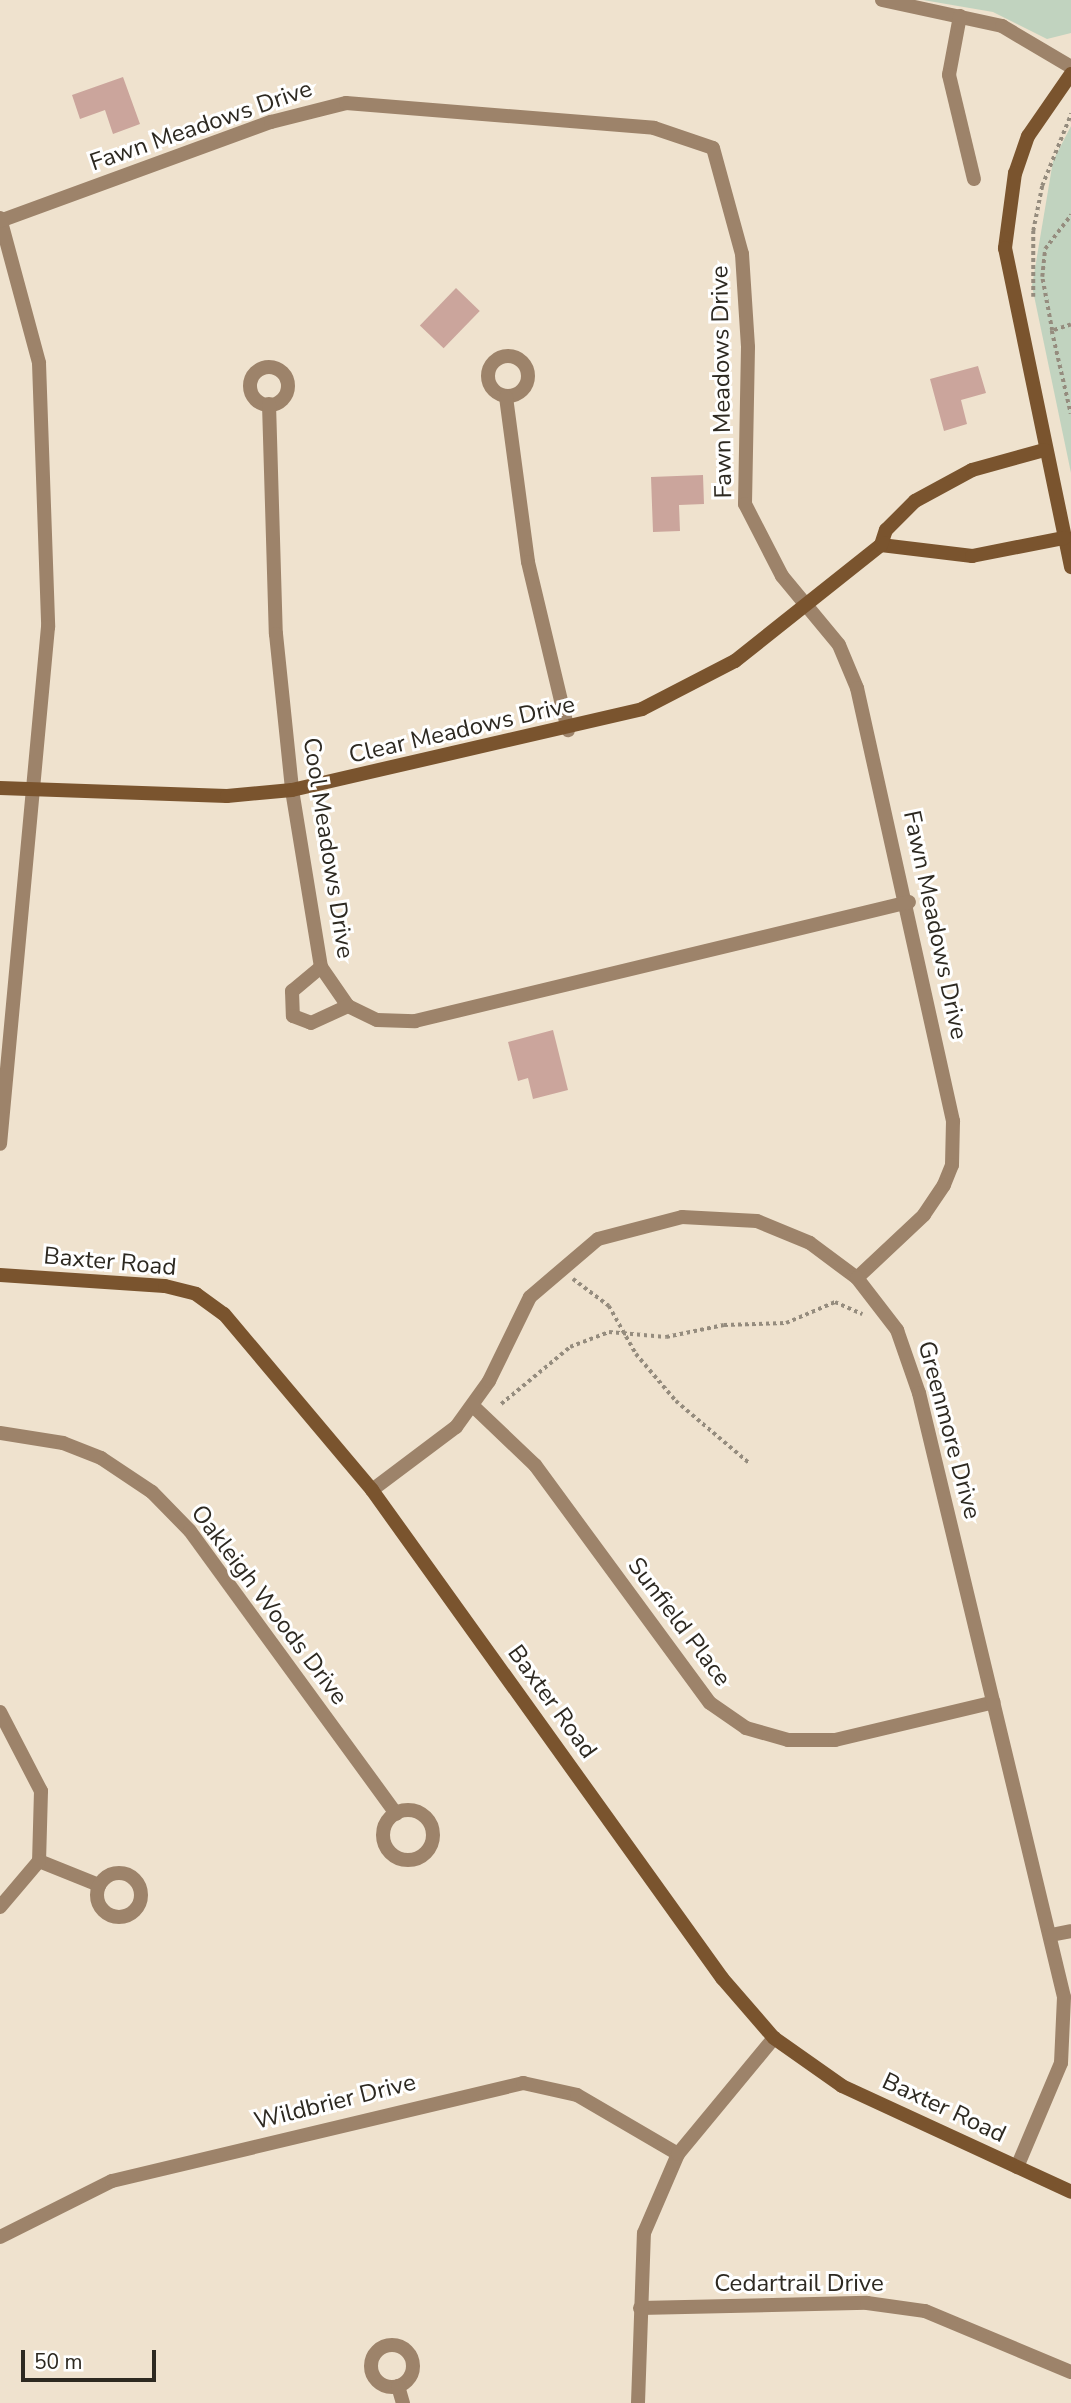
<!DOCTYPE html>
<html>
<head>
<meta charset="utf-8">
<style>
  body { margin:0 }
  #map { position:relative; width:1071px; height:2403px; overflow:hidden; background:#efe2ce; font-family:"Nunito Sans",sans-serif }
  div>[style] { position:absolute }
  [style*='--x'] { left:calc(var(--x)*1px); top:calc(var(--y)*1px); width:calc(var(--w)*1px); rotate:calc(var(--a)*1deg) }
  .green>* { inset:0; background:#c1d3bf }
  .building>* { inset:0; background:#cba59c; transform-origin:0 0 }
  .path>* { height:3.5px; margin-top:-1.75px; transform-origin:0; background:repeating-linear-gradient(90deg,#958c7e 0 3.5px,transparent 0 7px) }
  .street>* { height:14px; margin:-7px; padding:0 7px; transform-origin:7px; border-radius:7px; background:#9d836a }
  .street>.ring { margin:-7px; padding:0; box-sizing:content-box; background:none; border:14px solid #9d836a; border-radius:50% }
  .secondary>* { height:14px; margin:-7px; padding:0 7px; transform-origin:7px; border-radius:7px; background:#7a542e }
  span { translate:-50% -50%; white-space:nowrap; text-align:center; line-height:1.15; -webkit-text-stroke:6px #fff; paint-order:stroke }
  .street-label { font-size:24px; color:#2d2921 }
  .scale { position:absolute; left:21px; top:2350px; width:135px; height:32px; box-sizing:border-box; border:4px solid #2d2921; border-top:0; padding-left:9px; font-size:21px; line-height:24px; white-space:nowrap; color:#2d2921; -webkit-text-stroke:5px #fff; paint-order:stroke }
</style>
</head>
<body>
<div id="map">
  <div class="green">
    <i style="clip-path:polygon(923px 0,1071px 0,1071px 33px,1047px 39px,993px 12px)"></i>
    <i style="clip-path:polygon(1071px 126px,1071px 473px,1032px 286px,1053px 161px)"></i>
  </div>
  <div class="building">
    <i style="clip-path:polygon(123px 77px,140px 124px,113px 134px,105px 110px,80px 119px,72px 95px)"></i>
    <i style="left:456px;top:288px;width:33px;height:52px;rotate:44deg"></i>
    <i style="clip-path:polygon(978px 366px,986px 393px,961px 400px,967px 424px,944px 431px,930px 379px)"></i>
    <i style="clip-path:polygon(703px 475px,704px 504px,679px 505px,680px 531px,653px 532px,651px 477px)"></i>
    <i style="clip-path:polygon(553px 1030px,568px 1090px,533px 1099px,528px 1078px,518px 1081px,508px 1042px)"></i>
  </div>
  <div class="path">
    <i style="--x:1033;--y:297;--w:66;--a:-90"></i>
    <i style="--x:1033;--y:231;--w:46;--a:-78.7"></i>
    <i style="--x:1042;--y:186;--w:78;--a:-68.1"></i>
    <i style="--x:1071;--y:325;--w:20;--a:162"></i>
    <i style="--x:1052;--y:331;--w:85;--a:77.1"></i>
    <i style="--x:1052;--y:331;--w:55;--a:-100.5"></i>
    <i style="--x:1042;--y:277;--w:28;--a:-84"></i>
    <i style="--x:1045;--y:249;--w:43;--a:-52.6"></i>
    <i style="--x:573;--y:1279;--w:45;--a:36.9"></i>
    <i style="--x:609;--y:1306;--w:55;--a:60.6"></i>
    <i style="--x:636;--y:1354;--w:62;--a:49.6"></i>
    <i style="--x:676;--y:1401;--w:96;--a:40.3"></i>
    <i style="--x:501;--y:1404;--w:89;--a:-39.6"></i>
    <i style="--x:570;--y:1347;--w:42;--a:-21"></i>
    <i style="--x:609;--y:1332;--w:57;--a:5"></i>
    <i style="--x:666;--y:1337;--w:59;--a:-11.7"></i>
    <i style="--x:724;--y:1325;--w:62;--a:-1.8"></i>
    <i style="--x:786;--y:1323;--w:53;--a:-23.2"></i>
    <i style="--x:835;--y:1302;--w:30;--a:24"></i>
  </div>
  <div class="street">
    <i style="--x:882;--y:0;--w:123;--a:12.2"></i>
    <i style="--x:1002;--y:26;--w:80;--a:30.7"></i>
    <i style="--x:960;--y:16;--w:60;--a:100.6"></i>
    <i style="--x:949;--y:75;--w:107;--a:76.5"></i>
    <i style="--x:0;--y:218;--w:150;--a:74.9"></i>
    <i style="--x:39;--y:363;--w:264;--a:88"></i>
    <i style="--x:48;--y:627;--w:519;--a:95.3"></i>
    <i style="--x:0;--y:221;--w:289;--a:-20.1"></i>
    <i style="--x:271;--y:122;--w:77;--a:-14.2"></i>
    <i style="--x:346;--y:103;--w:309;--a:4.6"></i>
    <i style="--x:654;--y:128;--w:62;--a:18.7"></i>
    <i style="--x:713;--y:148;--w:110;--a:74.7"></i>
    <i style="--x:742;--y:254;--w:93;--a:86.3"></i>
    <i style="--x:748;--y:347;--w:157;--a:91.1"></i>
    <i style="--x:745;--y:504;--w:81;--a:62.8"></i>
    <i style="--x:782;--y:576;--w:89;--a:50.4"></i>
    <i style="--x:839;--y:645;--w:47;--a:67.3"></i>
    <i style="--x:857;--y:688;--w:444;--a:77.5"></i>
    <i style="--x:953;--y:1121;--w:44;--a:91.3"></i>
    <i style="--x:952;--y:1165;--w:22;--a:112"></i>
    <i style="--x:944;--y:1185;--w:36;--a:124"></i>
    <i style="--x:924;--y:1215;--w:92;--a:136.8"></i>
    <i class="ring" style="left:488px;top:356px;width:26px;height:26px"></i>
    <i class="ring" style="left:250px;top:367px;width:24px;height:24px"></i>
    <i style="--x:506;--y:397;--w:166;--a:82.4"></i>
    <i style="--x:528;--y:562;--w:173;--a:76.6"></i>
    <i style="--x:269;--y:404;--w:230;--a:88.3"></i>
    <i style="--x:276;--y:634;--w:157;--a:84.1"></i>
    <i style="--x:292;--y:790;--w:179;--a:80.7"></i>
    <i style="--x:321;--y:967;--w:47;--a:55.3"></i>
    <i style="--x:348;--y:1006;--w:32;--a:26"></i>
    <i style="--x:377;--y:1020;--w:38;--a:2"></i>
    <i style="--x:415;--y:1021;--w:508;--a:-13.54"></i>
    <i style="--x:321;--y:967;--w:38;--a:140"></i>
    <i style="--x:292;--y:991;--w:25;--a:88"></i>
    <i style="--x:293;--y:1016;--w:19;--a:21"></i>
    <i style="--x:311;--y:1023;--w:41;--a:-24.7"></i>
    <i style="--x:473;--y:1406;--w:86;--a:43.6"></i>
    <i style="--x:535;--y:1465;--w:295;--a:53.7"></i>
    <i style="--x:710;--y:1703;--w:44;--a:34.8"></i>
    <i style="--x:746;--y:1728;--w:44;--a:15.9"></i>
    <i style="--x:788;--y:1740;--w:47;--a:0"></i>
    <i style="--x:835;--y:1740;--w:163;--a:-13.4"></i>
    <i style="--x:0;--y:1433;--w:64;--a:9"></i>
    <i style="--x:63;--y:1443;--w:41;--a:21.5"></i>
    <i style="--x:101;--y:1458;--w:61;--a:33.7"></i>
    <i style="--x:152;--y:1492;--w:54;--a:45.7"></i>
    <i style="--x:190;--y:1531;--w:350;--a:53.9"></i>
    <i style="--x:372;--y:1490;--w:105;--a:-36.9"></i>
    <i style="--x:456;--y:1427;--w:57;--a:-54.3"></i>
    <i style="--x:489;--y:1381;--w:93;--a:-64"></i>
    <i style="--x:530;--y:1297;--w:89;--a:-40.5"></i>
    <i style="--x:598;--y:1239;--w:87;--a:-14.7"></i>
    <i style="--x:682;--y:1217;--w:75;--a:3.1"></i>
    <i style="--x:757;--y:1221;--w:57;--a:22.5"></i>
    <i style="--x:810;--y:1243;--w:59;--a:36.7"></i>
    <i style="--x:857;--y:1278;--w:66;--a:52.4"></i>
    <i style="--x:897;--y:1330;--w:67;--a:70.8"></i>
    <i style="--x:919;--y:1393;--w:621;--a:76.5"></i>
    <i style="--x:1064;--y:1997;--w:66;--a:92.6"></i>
    <i style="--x:1061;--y:2063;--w:113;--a:112.9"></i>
    <i style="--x:0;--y:1712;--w:89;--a:62.6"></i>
    <i style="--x:41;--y:1791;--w:70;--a:91.6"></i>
    <i class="ring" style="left:383px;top:1810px;width:36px;height:36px"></i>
    <i style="--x:39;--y:1861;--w:65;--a:21.8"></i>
    <i class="ring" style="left:97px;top:1873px;width:30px;height:30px"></i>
    <i style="--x:0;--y:1907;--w:60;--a:-49.7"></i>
    <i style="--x:1051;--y:1935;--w:20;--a:-11"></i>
    <i style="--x:0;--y:2237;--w:125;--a:-26.6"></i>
    <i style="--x:112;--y:2181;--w:423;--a:-13.4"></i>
    <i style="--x:523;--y:2083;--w:55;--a:12.5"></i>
    <i style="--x:577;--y:2095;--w:117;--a:30.3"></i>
    <i style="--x:640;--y:2308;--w:227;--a:-1.3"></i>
    <i style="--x:867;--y:2303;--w:59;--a:7.9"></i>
    <i style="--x:925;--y:2311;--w:158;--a:22.7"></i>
    <i class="ring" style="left:371px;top:2345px;width:28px;height:28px"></i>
    <i style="--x:398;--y:2386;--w:18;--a:74"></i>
    <i style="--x:638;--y:2403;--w:170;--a:-88"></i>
    <i style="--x:644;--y:2233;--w:86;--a:-66.7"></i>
    <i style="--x:678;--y:2154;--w:151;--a:-50.4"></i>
  </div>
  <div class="secondary">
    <i style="--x:1071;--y:74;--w:75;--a:124.7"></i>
    <i style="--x:1028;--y:136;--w:39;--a:109"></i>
    <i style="--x:1015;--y:173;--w:76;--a:97.6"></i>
    <i style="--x:1005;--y:248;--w:326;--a:78.3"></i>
    <i style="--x:881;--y:545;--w:92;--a:6.9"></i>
    <i style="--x:972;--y:556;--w:94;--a:-11.1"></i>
    <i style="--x:0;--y:788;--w:227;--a:2"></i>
    <i style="--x:227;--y:796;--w:65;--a:-5.3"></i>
    <i style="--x:292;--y:790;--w:359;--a:-13"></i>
    <i style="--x:642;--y:709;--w:105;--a:-27.3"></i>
    <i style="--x:735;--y:661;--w:186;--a:-38.5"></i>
    <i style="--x:881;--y:545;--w:16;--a:-72"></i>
    <i style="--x:886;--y:530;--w:41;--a:-45"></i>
    <i style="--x:915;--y:501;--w:65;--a:-28.5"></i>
    <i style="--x:972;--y:470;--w:75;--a:-15.5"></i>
    <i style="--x:0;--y:1275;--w:165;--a:3.8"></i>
    <i style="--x:165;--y:1286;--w:32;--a:14"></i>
    <i style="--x:196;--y:1294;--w:34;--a:36"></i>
    <i style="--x:224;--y:1314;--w:230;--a:49.9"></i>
    <i style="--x:372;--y:1490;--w:601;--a:54.35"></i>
    <i style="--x:722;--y:1978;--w:79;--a:49.1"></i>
    <i style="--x:774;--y:2038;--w:83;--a:35.2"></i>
    <i style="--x:842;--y:2086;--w:252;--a:24.8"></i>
  </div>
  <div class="street-label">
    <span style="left:201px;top:126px;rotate:-19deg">Fawn Meadows Drive</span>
    <span style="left:722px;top:382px;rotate:-91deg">Fawn Meadows Drive</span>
    <span style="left:462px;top:730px;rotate:-13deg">Clear Meadows Drive</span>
    <span style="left:328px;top:848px;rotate:81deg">Cool Meadows Drive</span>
    <span style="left:935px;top:925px;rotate:78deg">Fawn Meadows Drive</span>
    <span style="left:110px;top:1262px;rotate:5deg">Baxter Road</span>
    <span style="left:949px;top:1430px;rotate:75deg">Greenmore Drive</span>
    <span style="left:269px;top:1605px;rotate:53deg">Oakleigh Woods Drive</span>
    <span style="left:679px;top:1622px;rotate:53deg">Sunfield Place</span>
    <span style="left:552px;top:1702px;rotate:54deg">Baxter Road</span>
    <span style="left:335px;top:2102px;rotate:-14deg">Wildbrier Drive</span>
    <span style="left:944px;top:2108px;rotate:25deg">Baxter Road</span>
    <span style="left:799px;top:2284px">Cedartrail Drive</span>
  </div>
  <div class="scale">50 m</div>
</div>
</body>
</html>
